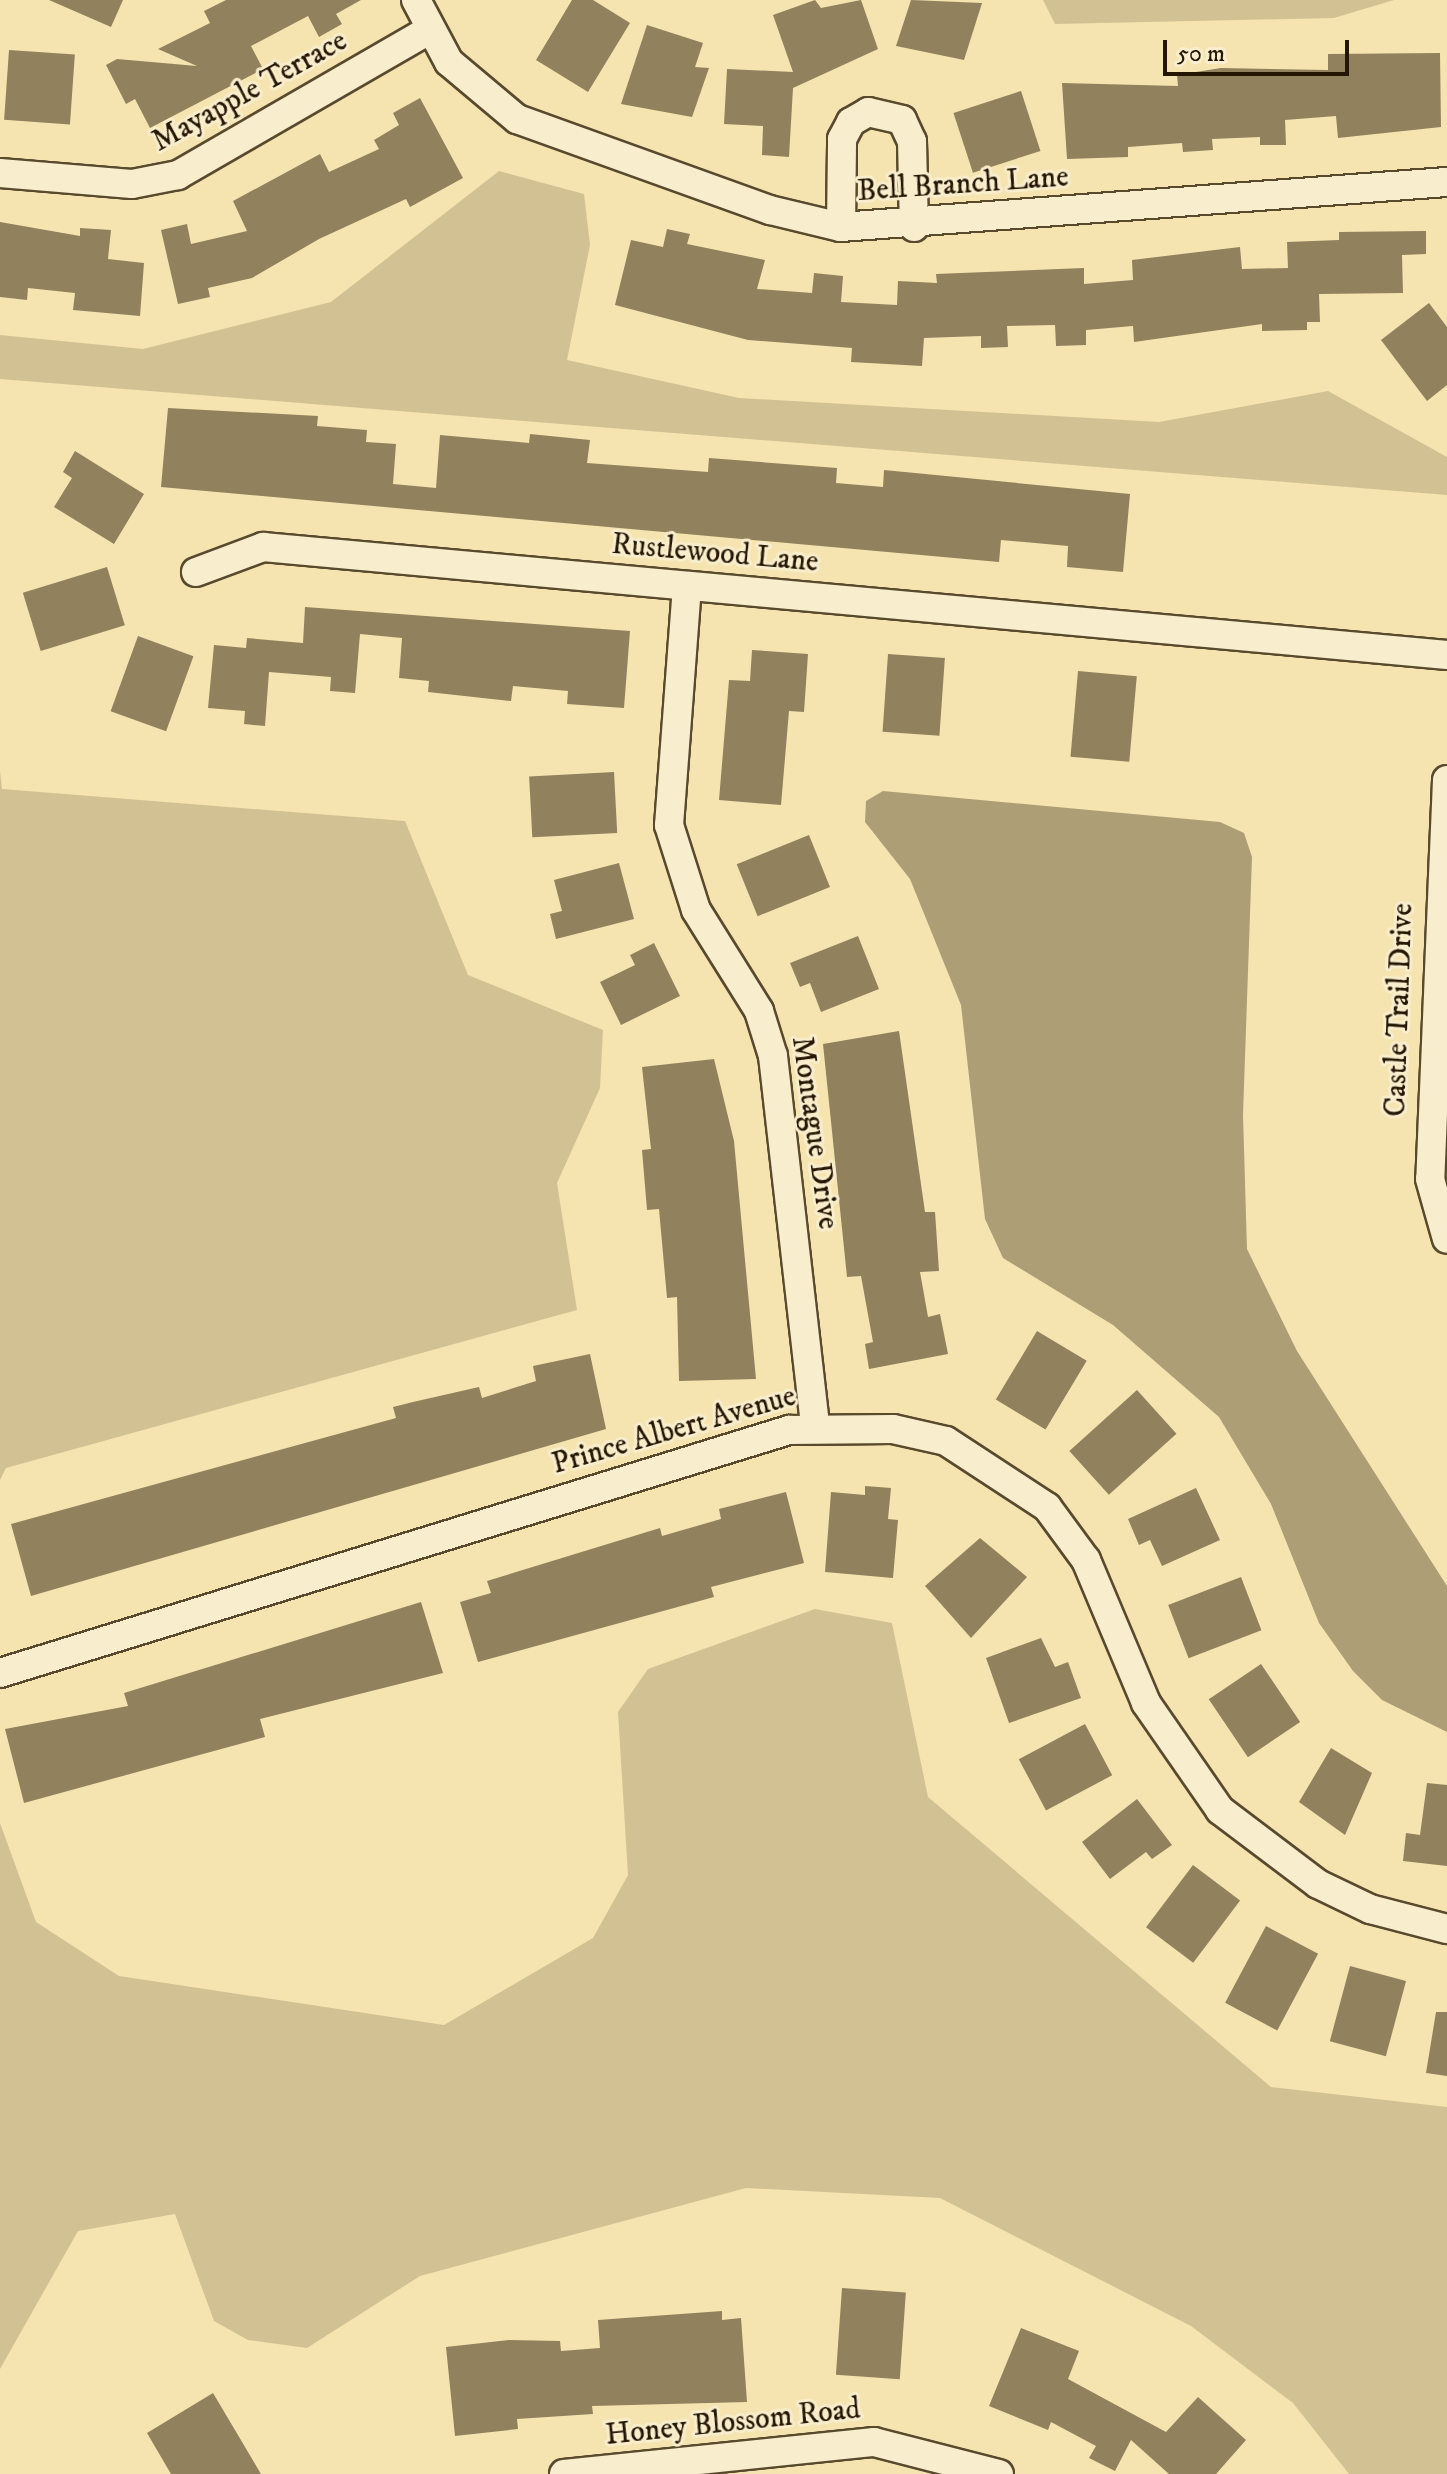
<!DOCTYPE html>
<html>
<head>
<meta charset="utf-8">
<style>
  body { margin:0 }
  #map { position:relative; width:1447px; height:2474px; overflow:hidden; background:#f5e4b0; font-family:"IM FELL DW Pica",serif }
  div>[style] { position:absolute }
  [style*='--x'] { left:calc(var(--x)*1px); top:calc(var(--y)*1px); width:calc(var(--w)*1px); rotate:calc(var(--a)*1deg) }
  .green>* { inset:0; background:#d2c193 }
  .water>* { inset:0; background:#ae9e75 }
  .building>* { inset:0; background:#91815d; transform-origin:0 0 }
  .roads { filter:drop-shadow(2px 0 #594a2e) drop-shadow(-2px 0 #594a2e) drop-shadow(0 2px #594a2e) drop-shadow(0 -2px #594a2e) }
  .minor>* { height:28px; margin:-14px; padding:0 14px; transform-origin:14px; border-radius:14px; background:#f8edcc }
  span { translate:-50% -50%; white-space:nowrap; text-align:center; line-height:1.15; -webkit-text-stroke:6px #f8edcc; paint-order:stroke }
  .street-label { font-size:30px; color:#251603 }
  .scale { position:absolute; left:1163px; top:40px; width:186px; height:36px; box-sizing:border-box; border:4px solid #251603; border-top:0; padding-left:10px; font-size:24px; line-height:28px; white-space:nowrap; color:#251603; -webkit-text-stroke:6px #f8edcc; paint-order:stroke }
</style>
</head>
<body>
<div id="map">
  <div class="green">
    <i style="clip-path:polygon(1043px 0,1394px 0,1334px 18px,1055px 24px)"></i>
    <i style="clip-path:polygon(499px 171px,584px 194px,590px 245px,567px 360px,739px 398px,1159px 422px,1328px 391px,1447px 457px,1447px 495px,0 379px,0 335px,143px 349px,331px 302px)"></i>
    <i style="clip-path:polygon(0 771px,2px 789px,405px 821px,468px 975px,603px 1030px,600px 1088px,557px 1183px,577px 1310px,6px 1468px,0 1480px)"></i>
    <i style="clip-path:polygon(815px 1609px,892px 1623px,928px 1797px,1271px 2087px,1447px 2107px,1447px 2474px,1349px 2474px,1293px 2403px,1191px 2326px,940px 2198px,746px 2188px,420px 2276px,307px 2348px,248px 2340px,214px 2321px,175px 2214px,78px 2231px,0 2369px,0 1823px,36px 1922px,119px 1976px,444px 2025px,593px 1938px,628px 1875px,618px 1712px,648px 1669px)"></i>
  </div>
  <div class="water">
    <i style="clip-path:polygon(883px 791px,1220px 822px,1244px 833px,1252px 857px,1243px 1115px,1247px 1249px,1297px 1351px,1447px 1586px,1447px 1732px,1382px 1700px,1353px 1671px,1319px 1623px,1271px 1504px,1219px 1417px,1113px 1325px,1003px 1258px,985px 1219px,961px 1005px,910px 879px,865px 822px,866px 801px)"></i>
  </div>
  <div class="building">
    <i style="clip-path:polygon(49px 0,123px 0,111px 27px)"></i>
    <i style="clip-path:polygon(226px 0,361px 0,336px 14px,342px 24px,319px 37px,308px 16px,251px 46px,263px 69px,150px 128px,135px 99px,126px 104px,106px 65px,117px 59px,197px 66px,158px 49px,210px 23px,204px 11px)"></i>
    <i style="clip-path:polygon(572px 0,593px 0,630px 23px,588px 92px,536px 60px)"></i>
    <i style="clip-path:polygon(815px 0,821px 8px,861px 0,878px 49px,793px 88px,789px 157px,762px 155px,763px 126px,724px 124px,727px 69px,793px 72px,773px 15px)"></i>
    <i style="clip-path:polygon(911px 0,982px 3px,964px 60px,896px 46px)"></i>
    <i style="clip-path:polygon(647px 25px,703px 43px,695px 67px,709px 68px,692px 117px,621px 104px)"></i>
    <i style="left:9px;top:50px;width:66px;height:70px;rotate:4deg"></i>
    <i style="clip-path:polygon(1440px 53px,1441px 127px,1338px 138px,1336px 116px,1285px 120px,1286px 145px,1260px 145px,1260px 137px,1212px 139px,1213px 150px,1183px 152px,1182px 143px,1128px 147px,1128px 157px,1067px 159px,1062px 83px,1178px 86px,1177px 75px,1221px 68px,1328px 70px,1328px 54px)"></i>
    <i style="left:1021px;top:91px;width:63px;height:71px;rotate:72deg"></i>
    <i style="clip-path:polygon(420px 98px,463px 178px,410px 207px,406px 199px,319px 239px,252px 278px,208px 288px,210px 297px,178px 304px,161px 230px,187px 224px,191px 244px,247px 231px,233px 201px,320px 154px,329px 172px,379px 149px,374px 140px,399px 125px,393px 113px)"></i>
    <i style="clip-path:polygon(0 222px,80px 236px,80px 228px,111px 230px,108px 259px,144px 263px,140px 316px,73px 310px,75px 293px,28px 288px,27px 300px,0 297px)"></i>
    <i style="clip-path:polygon(667px 229px,690px 234px,687px 244px,765px 260px,757px 289px,812px 293px,814px 273px,843px 276px,841px 302px,897px 305px,898px 281px,937px 283px,936px 274px,1084px 268px,1084px 284px,1133px 280px,1132px 260px,1240px 247px,1242px 269px,1288px 268px,1287px 242px,1339px 240px,1339px 232px,1426px 231px,1426px 254px,1402px 255px,1403px 293px,1319px 294px,1320px 322px,1307px 322px,1307px 330px,1262px 331px,1262px 324px,1134px 342px,1133px 326px,1086px 330px,1086px 345px,1056px 346px,1055px 325px,1007px 326px,1008px 347px,981px 348px,981px 336px,924px 338px,922px 366px,851px 362px,852px 348px,748px 340px,615px 305px,631px 240px,663px 247px)"></i>
    <i style="clip-path:polygon(1429px 303px,1447px 327px,1447px 385px,1427px 401px,1381px 340px)"></i>
    <i style="clip-path:polygon(168px 408px,318px 416px,317px 426px,367px 430px,366px 442px,396px 444px,393px 484px,436px 488px,440px 435px,529px 443px,530px 434px,590px 440px,587px 463px,708px 472px,709px 458px,837px 468px,836px 483px,883px 487px,884px 470px,1130px 494px,1123px 572px,1067px 567px,1068px 546px,1001px 540px,999px 562px,161px 487px)"></i>
    <i style="clip-path:polygon(75px 451px,144px 494px,114px 544px,54px 507px,72px 478px,63px 472px)"></i>
    <i style="left:107px;top:567px;width:61px;height:88px;rotate:73deg"></i>
    <i style="clip-path:polygon(305px 607px,630px 631px,624px 708px,567px 704px,568px 691px,513px 686px,511px 701px,428px 692px,429px 681px,399px 678px,402px 638px,360px 634px,355px 693px,330px 691px,331px 677px,269px 672px,265px 726px,244px 724px,245px 711px,208px 708px,214px 645px,246px 648px,247px 638px,303px 643px)"></i>
    <i style="left:138px;top:636px;width:59px;height:80px;rotate:20deg"></i>
    <i style="clip-path:polygon(752px 650px,808px 654px,804px 712px,789px 711px,781px 805px,719px 800px,729px 680px,750px 681px)"></i>
    <i style="left:888px;top:654px;width:57px;height:78px;rotate:4deg"></i>
    <i style="left:1078px;top:671px;width:59px;height:86px;rotate:5deg"></i>
    <i style="left:614px;top:772px;width:61px;height:85px;rotate:87deg"></i>
    <i style="left:809px;top:835px;width:56px;height:78px;rotate:68deg"></i>
    <i style="clip-path:polygon(619px 863px,634px 919px,556px 939px,550px 914px,562px 911px,554px 880px)"></i>
    <i style="clip-path:polygon(858px 936px,879px 989px,821px 1012px,810px 983px,800px 987px,790px 963px)"></i>
    <i style="clip-path:polygon(654px 943px,680px 996px,621px 1025px,600px 982px,635px 965px,630px 955px)"></i>
    <i style="clip-path:polygon(899px 1031px,925px 1212px,935px 1212px,939px 1271px,920px 1272px,928px 1317px,940px 1314px,948px 1354px,869px 1369px,865px 1344px,873px 1342px,861px 1276px,847px 1277px,823px 1044px)"></i>
    <i style="clip-path:polygon(714px 1059px,734px 1141px,756px 1379px,679px 1381px,677px 1297px,667px 1298px,659px 1209px,647px 1210px,642px 1150px,651px 1149px,642px 1067px)"></i>
    <i style="left:1037px;top:1331px;width:58px;height:80px;rotate:31deg"></i>
    <i style="clip-path:polygon(590px 1354px,606px 1429px,31px 1596px,11px 1524px,396px 1418px,393px 1407px,413px 1402px,479px 1387px,482px 1398px,536px 1381px,533px 1366px)"></i>
    <i style="left:1137px;top:1390px;width:59px;height:91px;rotate:48deg"></i>
    <i style="clip-path:polygon(865px 1486px,891px 1488px,888px 1519px,898px 1520px,893px 1578px,825px 1572px,831px 1492px,865px 1495px)"></i>
    <i style="clip-path:polygon(1196px 1488px,1220px 1540px,1162px 1566px,1150px 1540px,1139px 1545px,1128px 1519px)"></i>
    <i style="clip-path:polygon(786px 1492px,804px 1563px,711px 1587px,714px 1597px,478px 1662px,460px 1602px,491px 1593px,487px 1581px,660px 1528px,662px 1536px,721px 1519px,719px 1509px)"></i>
    <i style="clip-path:polygon(980px 1538px,1027px 1577px,971px 1638px,925px 1586px)"></i>
    <i style="left:1241px;top:1577px;width:57px;height:78px;rotate:69deg"></i>
    <i style="clip-path:polygon(421px 1602px,443px 1673px,260px 1719px,265px 1737px,24px 1803px,5px 1729px,128px 1706px,124px 1693px)"></i>
    <i style="clip-path:polygon(1041px 1638px,1055px 1667px,1068px 1662px,1081px 1698px,1009px 1723px,986px 1658px)"></i>
    <i style="left:1261px;top:1664px;width:70px;height:63px;rotate:56deg"></i>
    <i style="left:1085px;top:1724px;width:58px;height:75px;rotate:62deg"></i>
    <i style="clip-path:polygon(1331px 1748px,1372px 1773px,1345px 1835px,1299px 1802px)"></i>
    <i style="clip-path:polygon(1427px 1783px,1447px 1785px,1447px 1866px,1403px 1861px,1406px 1833px,1420px 1835px)"></i>
    <i style="clip-path:polygon(1137px 1799px,1172px 1845px,1152px 1859px,1146px 1852px,1110px 1879px,1082px 1842px)"></i>
    <i style="left:1193px;top:1865px;width:59px;height:78px;rotate:37deg"></i>
    <i style="left:1266px;top:1926px;width:59px;height:87px;rotate:28deg"></i>
    <i style="left:1350px;top:1966px;width:58px;height:78px;rotate:15deg"></i>
    <i style="clip-path:polygon(1436px 2012px,1447px 2012px,1447px 2076px,1426px 2073px)"></i>
    <i style="left:842px;top:2288px;width:64px;height:87px;rotate:4deg"></i>
    <i style="clip-path:polygon(722px 2311px,722px 2320px,741px 2318px,747px 2402px,592px 2406px,593px 2414px,517px 2419px,518px 2429px,455px 2436px,446px 2347px,509px 2340px,560px 2341px,561px 2351px,600px 2348px,598px 2320px)"></i>
    <i style="clip-path:polygon(1021px 2328px,1079px 2351px,1068px 2379px,1166px 2432px,1198px 2397px,1246px 2440px,1216px 2474px,1169px 2474px,1131px 2440px,1115px 2471px,1089px 2458px,1096px 2446px,1051px 2422px,1048px 2430px,989px 2406px)"></i>
    <i style="clip-path:polygon(213px 2393px,261px 2474px,171px 2474px,147px 2433px)"></i>
  </div>
  <div class="roads">
    <div class="minor">
      <i style="--x:416;--y:0;--w:70;--a:62"></i>
      <i style="--x:449;--y:62;--w:89;--a:40"></i>
      <i style="--x:517;--y:119;--w:269;--a:19.8"></i>
      <i style="--x:770;--y:210;--w:73;--a:13.5"></i>
      <i style="--x:841;--y:227;--w:608;--a:-4.25"></i>
      <i style="--x:0;--y:173;--w:132;--a:4.8"></i>
      <i style="--x:132;--y:184;--w:47;--a:-11.1"></i>
      <i style="--x:178;--y:175;--w:290;--a:-30"></i>
      <i style="--x:841;--y:227;--w:88;--a:-89.3"></i>
      <i style="--x:842;--y:139;--w:19;--a:-62"></i>
      <i style="--x:851;--y:122;--w:20;--a:-30"></i>
      <i style="--x:868;--y:112;--w:35;--a:13"></i>
      <i style="--x:902;--y:120;--w:23;--a:65"></i>
      <i style="--x:912;--y:141;--w:86;--a:88.7"></i>
      <i style="--x:196;--y:572;--w:72;--a:-20.5"></i>
      <i style="--x:263;--y:547;--w:1189;--a:5.21"></i>
      <i style="--x:687;--y:586;--w:240;--a:94.3"></i>
      <i style="--x:669;--y:825;--w:89;--a:72.4"></i>
      <i style="--x:696;--y:910;--w:119;--a:58"></i>
      <i style="--x:759;--y:1011;--w:47;--a:72.7"></i>
      <i style="--x:773;--y:1056;--w:370;--a:83.5"></i>
      <i style="--x:1447;--y:780;--w:399;--a:92.4"></i>
      <i style="--x:1430;--y:1179;--w:62;--a:74.2"></i>
      <i style="--x:0;--y:1673;--w:826;--a:-17.12"></i>
      <i style="--x:789;--y:1430;--w:104;--a:-0.6"></i>
      <i style="--x:893;--y:1429;--w:54;--a:12.8"></i>
      <i style="--x:946;--y:1441;--w:121;--a:33.2"></i>
      <i style="--x:1047;--y:1507;--w:66;--a:53.7"></i>
      <i style="--x:1086;--y:1560;--w:155;--a:67.2"></i>
      <i style="--x:1146;--y:1703;--w:130;--a:55.3"></i>
      <i style="--x:1220;--y:1810;--w:123;--a:37.1"></i>
      <i style="--x:1318;--y:1884;--w:58;--a:25.7"></i>
      <i style="--x:1370;--y:1909;--w:80;--a:14.6"></i>
      <i style="--x:564;--y:2474;--w:312;--a:-5.9"></i>
      <i style="--x:874;--y:2442;--w:129;--a:14.4"></i>
    </div>
  </div>
  <div class="street-label">
    <span style="left:250px;top:92px;rotate:-29deg">Mayapple Terrace</span>
    <span style="left:963px;top:185px;rotate:-4deg">Bell Branch Lane</span>
    <span style="left:715px;top:554px;rotate:5deg">Rustlewood Lane</span>
    <span style="left:1400px;top:1010px;rotate:-88deg">Castle Trail Drive</span>
    <span style="left:814px;top:1133px;rotate:82deg">Montague Drive</span>
    <span style="left:674px;top:1431px;rotate:-16deg">Prince Albert Avenue</span>
    <span style="left:733px;top:2423px;rotate:-6deg">Honey Blossom Road</span>
  </div>
  <div class="scale">50 m</div>
</div>
</body>
</html>
